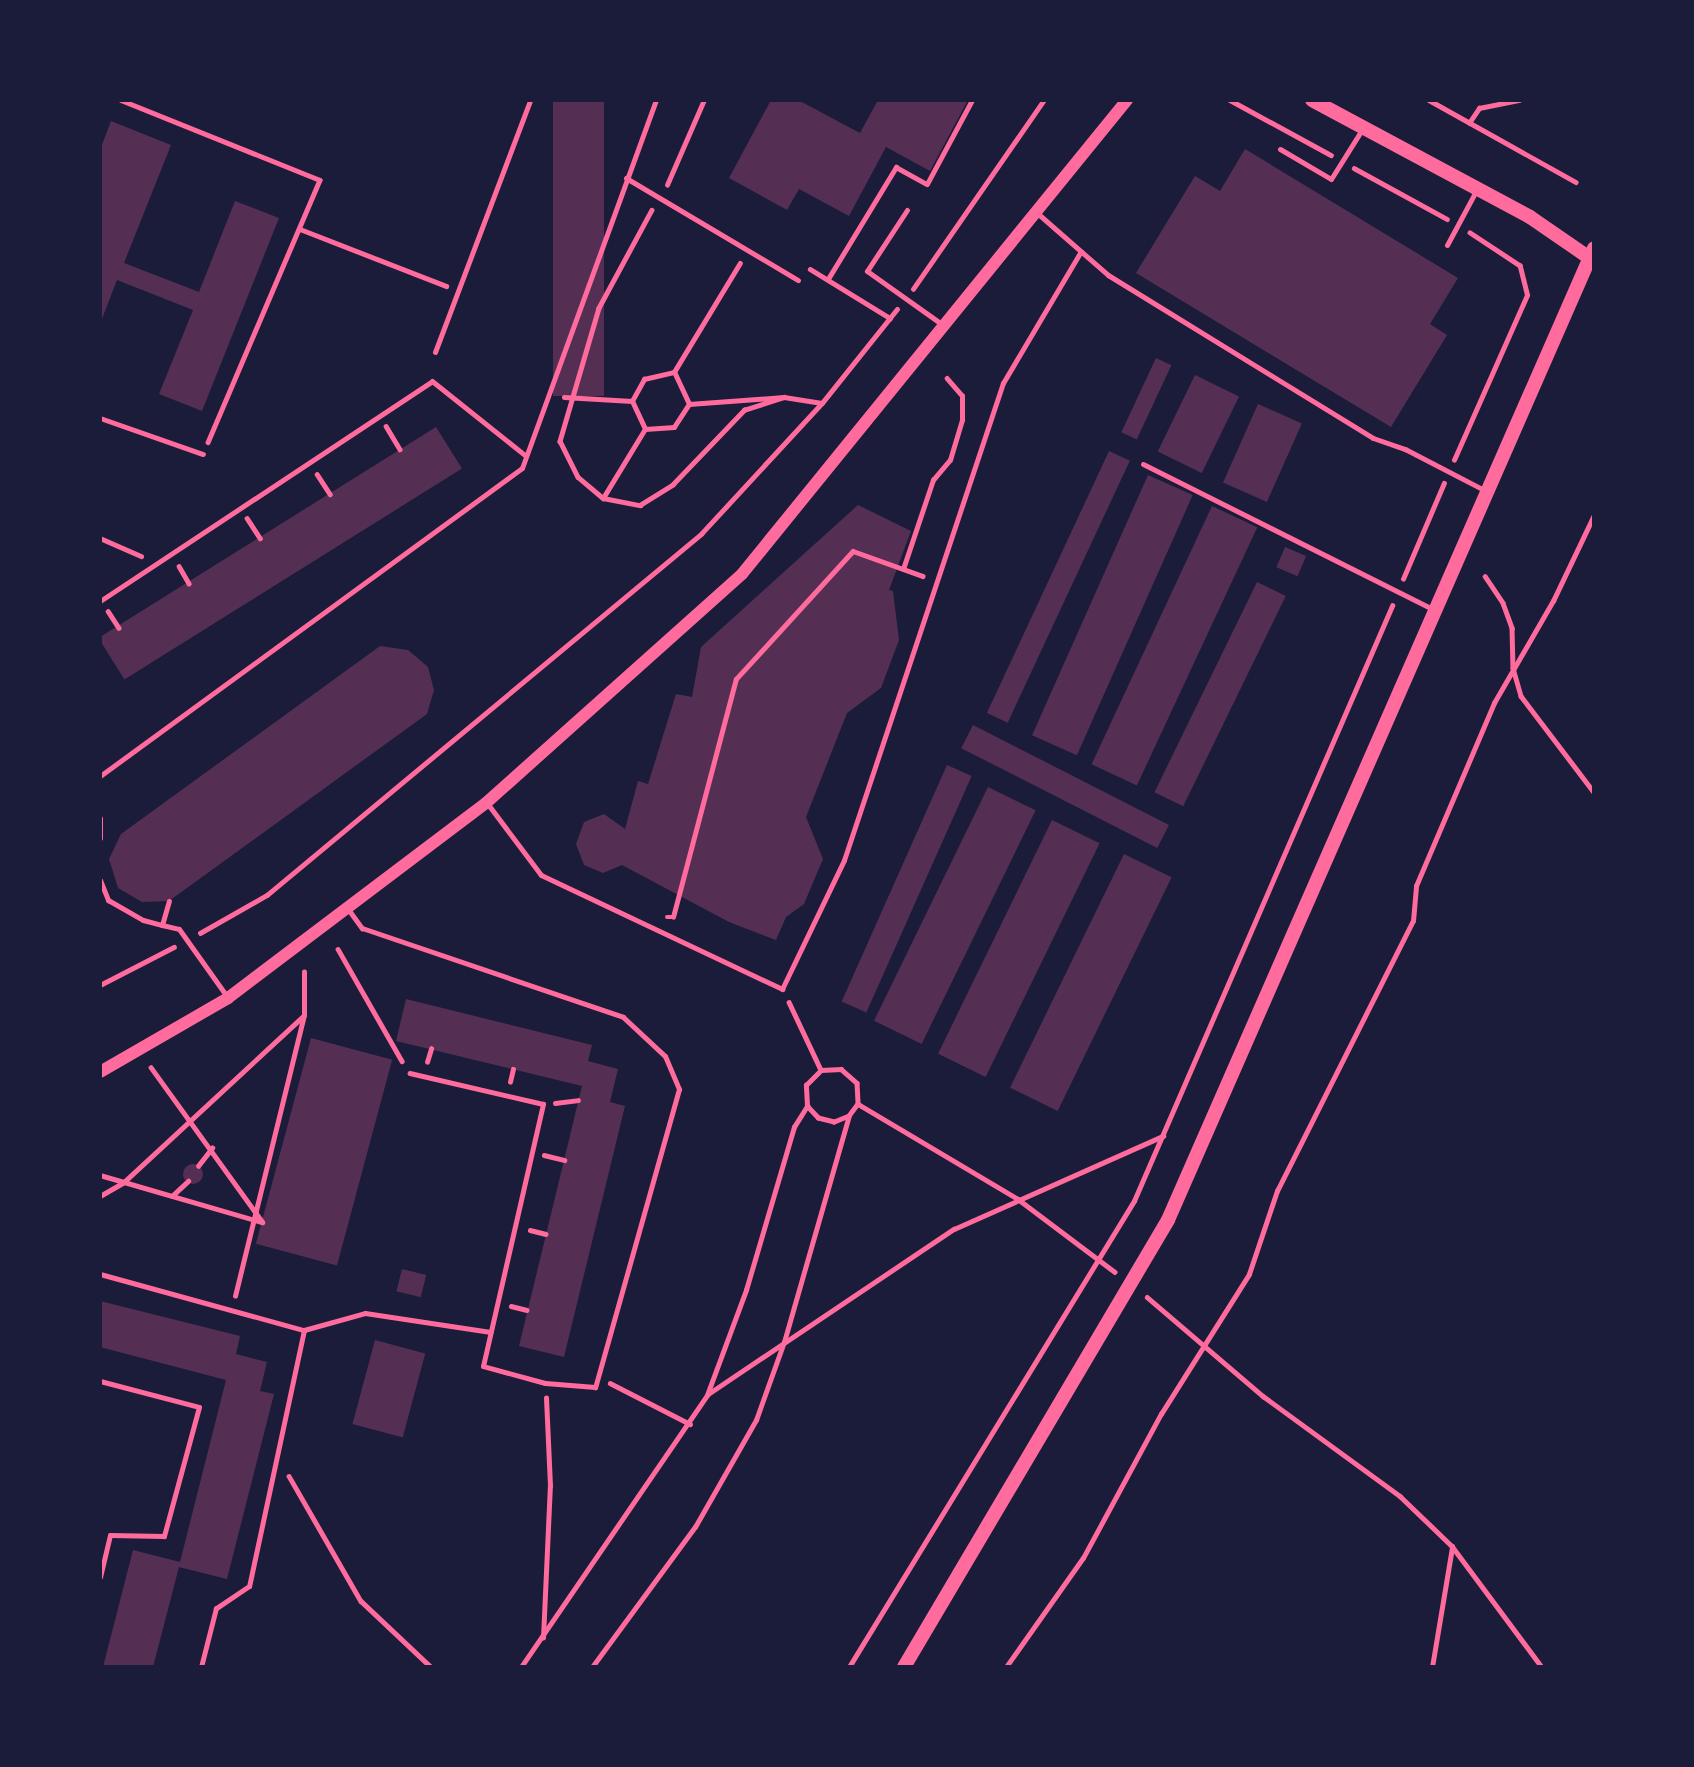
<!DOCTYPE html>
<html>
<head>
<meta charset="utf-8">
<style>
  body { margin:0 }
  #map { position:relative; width:1694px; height:1767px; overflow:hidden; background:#1b1b3a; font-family:"Work Sans",sans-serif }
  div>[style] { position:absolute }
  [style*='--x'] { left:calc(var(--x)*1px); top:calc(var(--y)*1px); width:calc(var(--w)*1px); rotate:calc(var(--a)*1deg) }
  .building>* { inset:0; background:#542f53; transform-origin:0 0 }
  .round { border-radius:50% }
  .path>* { height:4.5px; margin:-2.25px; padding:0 2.25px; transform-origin:2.25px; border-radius:2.25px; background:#ff6b9d }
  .service>* { height:5px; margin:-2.5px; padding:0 2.5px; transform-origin:2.5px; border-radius:2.5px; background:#ff6b9d }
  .tertiary>* { height:12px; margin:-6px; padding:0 6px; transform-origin:6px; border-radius:6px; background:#ff6b9d }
  .secondary>* { height:14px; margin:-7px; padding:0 7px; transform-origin:7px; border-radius:7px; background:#ff6b9d }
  span { translate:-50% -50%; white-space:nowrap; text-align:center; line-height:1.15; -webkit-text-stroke:5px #1b1b3a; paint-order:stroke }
  .frame { position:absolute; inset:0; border:102px solid #1b1b3a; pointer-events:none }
</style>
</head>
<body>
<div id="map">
  <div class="building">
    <i style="left:553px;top:100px;width:51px;height:296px"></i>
    <i style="clip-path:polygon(771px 100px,798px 100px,860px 133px,878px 100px,968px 100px,930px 171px,886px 147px,849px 216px,799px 189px,787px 210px,729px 178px)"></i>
    <i style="clip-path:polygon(111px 121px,171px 145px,124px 263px,199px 292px,235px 201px,279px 218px,202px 411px,159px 394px,193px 310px,117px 280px,100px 324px,100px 150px)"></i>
    <i style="clip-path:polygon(1245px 149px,1458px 278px,1430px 324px,1447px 335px,1391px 427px,1136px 273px,1195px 176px,1220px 191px)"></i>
    <i style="left:1156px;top:358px;width:17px;height:82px;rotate:25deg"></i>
    <i style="left:1195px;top:375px;width:49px;height:85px;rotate:26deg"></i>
    <i style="left:1258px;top:404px;width:48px;height:86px;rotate:24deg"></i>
    <i style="left:436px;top:427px;width:49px;height:398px;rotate:58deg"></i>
    <i style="left:1109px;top:451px;width:23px;height:289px;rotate:25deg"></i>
    <i style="left:1148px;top:475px;width:49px;height:285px;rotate:24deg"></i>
    <i style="clip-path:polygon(858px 505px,911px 531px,889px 590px,893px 591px,899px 640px,881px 688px,847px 713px,806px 817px,823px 859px,804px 904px,786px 917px,776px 940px,729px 922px,622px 865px,603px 873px,584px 865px,576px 844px,584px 822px,604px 814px,625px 829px,638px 781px,648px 784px,676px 694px,692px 697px,701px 647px)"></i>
    <i style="left:1212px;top:506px;width:50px;height:285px;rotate:25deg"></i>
    <i style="left:1285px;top:547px;width:23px;height:22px;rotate:23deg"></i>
    <i style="left:1257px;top:582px;width:32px;height:234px;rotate:26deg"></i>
    <i style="clip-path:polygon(380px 646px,408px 650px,428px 667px,434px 690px,427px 714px,169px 901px,142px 902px,118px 888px,109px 859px,121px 834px)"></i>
    <i style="left:973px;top:725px;width:220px;height:26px;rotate:27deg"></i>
    <i style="left:947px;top:765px;width:27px;height:259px;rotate:24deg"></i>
    <i style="left:988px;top:787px;width:53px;height:260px;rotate:26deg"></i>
    <i style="left:1052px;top:820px;width:53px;height:260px;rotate:26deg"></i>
    <i style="left:1124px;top:854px;width:53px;height:260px;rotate:26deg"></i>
    <i style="clip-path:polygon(406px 999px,592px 1045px,588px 1061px,618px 1069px,610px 1102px,625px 1106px,564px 1357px,519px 1346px,582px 1086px,396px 1041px)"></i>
    <i style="left:311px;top:1038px;width:84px;height:213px;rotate:15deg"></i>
    <i class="round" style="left:183px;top:1164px;width:20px;height:20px"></i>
    <i style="left:402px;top:1269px;width:25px;height:23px;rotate:14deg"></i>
    <i style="clip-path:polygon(100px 1301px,240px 1336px,236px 1354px,267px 1362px,260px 1391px,274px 1394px,227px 1579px,179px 1567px,153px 1667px,103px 1667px,133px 1550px,180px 1562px,226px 1380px,100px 1347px)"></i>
    <i style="left:375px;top:1340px;width:52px;height:87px;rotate:15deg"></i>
  </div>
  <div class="path">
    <i style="--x:121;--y:100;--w:214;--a:21.9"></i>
    <i style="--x:320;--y:180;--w:285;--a:113.1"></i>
    <i style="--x:1230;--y:100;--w:115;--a:28.6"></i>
    <i style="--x:1429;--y:100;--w:168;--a:29.2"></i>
    <i style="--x:1469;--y:123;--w:18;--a:-56"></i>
    <i style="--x:1479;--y:108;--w:41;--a:-11.3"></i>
    <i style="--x:1354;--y:168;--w:106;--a:28.7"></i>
    <i style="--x:667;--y:185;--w:93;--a:-66.5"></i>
    <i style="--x:652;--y:210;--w:111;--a:118.4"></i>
    <i style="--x:599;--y:308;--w:139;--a:106.3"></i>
    <i style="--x:560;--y:441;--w:40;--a:63.4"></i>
    <i style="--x:578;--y:477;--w:33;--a:40"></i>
    <i style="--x:603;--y:498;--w:81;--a:-58.7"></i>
    <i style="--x:645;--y:429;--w:31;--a:-115"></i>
    <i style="--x:632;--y:401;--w:25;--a:-61"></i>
    <i style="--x:644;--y:379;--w:31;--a:-13"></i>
    <i style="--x:674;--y:372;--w:127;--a:-58.8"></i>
    <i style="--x:300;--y:229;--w:157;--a:21.3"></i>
    <i style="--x:810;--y:269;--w:94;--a:31.5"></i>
    <i style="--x:828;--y:279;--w:131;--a:-58.7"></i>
    <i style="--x:896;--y:167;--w:35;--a:29"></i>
    <i style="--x:927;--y:184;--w:95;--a:-61.8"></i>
    <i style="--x:913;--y:289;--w:230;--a:-55.3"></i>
    <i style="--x:564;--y:397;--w:68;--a:3.4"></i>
    <i style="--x:689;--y:404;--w:95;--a:-4.2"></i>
    <i style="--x:784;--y:397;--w:38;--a:9"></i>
    <i style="--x:386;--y:426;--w:27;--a:59"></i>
    <i style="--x:645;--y:429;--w:29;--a:-4"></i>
    <i style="--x:674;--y:427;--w:27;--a:-57"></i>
    <i style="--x:689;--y:404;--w:35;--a:-115"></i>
    <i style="--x:1454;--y:460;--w:180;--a:-66.1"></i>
    <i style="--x:1527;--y:295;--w:30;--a:-104"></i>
    <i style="--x:1520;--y:266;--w:60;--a:-146.6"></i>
    <i style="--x:317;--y:474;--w:24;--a:57"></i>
    <i style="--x:603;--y:498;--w:38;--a:11"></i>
    <i style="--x:640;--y:505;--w:39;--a:-32"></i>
    <i style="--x:673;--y:484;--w:103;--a:-46.2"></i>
    <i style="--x:744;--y:410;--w:42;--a:-18"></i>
    <i style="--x:247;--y:518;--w:24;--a:57"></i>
    <i style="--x:100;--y:538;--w:45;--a:23.7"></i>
    <i style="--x:179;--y:566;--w:20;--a:60"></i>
    <i style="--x:903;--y:569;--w:94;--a:-71.4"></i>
    <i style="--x:933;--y:480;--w:26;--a:-50"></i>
    <i style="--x:950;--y:460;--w:42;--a:-73.3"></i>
    <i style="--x:962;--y:420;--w:24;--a:-90"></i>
    <i style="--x:962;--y:396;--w:23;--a:-131"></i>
    <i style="--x:1485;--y:576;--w:32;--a:56"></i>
    <i style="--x:1503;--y:603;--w:27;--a:70"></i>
    <i style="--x:1512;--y:628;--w:40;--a:88.6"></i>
    <i style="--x:1513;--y:668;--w:29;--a:74"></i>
    <i style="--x:1521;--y:696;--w:121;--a:52.8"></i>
    <i style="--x:1403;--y:579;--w:104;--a:-66.9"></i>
    <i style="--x:108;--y:611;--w:20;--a:57"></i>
    <i style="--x:667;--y:917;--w:6;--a:0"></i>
    <i style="--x:673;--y:917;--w:246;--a:-75.2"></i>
    <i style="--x:736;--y:679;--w:173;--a:-47.6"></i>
    <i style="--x:853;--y:551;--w:74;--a:19.7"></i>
    <i style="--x:200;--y:933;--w:77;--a:-29.6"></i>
    <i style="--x:267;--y:895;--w:565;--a:-39.75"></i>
    <i style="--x:701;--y:534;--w:178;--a:-47.3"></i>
    <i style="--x:822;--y:403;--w:120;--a:-51.4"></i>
    <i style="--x:338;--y:949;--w:129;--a:60.3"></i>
    <i style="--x:100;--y:985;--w:83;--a:-27.2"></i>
    <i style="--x:789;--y:1002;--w:75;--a:64.8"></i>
    <i style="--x:427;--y:1062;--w:14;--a:-73"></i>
    <i style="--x:510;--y:1082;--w:13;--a:-77"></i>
    <i style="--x:555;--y:1103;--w:23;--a:-7"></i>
    <i style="--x:858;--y:1104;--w:186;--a:30.7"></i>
    <i style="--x:1018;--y:1199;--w:121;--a:37"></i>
    <i style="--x:544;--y:1155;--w:21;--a:14"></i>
    <i style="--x:198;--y:1166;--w:23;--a:-52"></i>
    <i style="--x:100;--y:1175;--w:169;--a:16.2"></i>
    <i style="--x:262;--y:1222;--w:190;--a:-125.8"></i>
    <i style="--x:100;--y:1196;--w:28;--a:-30"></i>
    <i style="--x:124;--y:1182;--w:244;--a:-42.8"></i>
    <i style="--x:172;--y:1196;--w:22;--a:-43"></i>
    <i style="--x:530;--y:1230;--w:16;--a:14"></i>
    <i style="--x:235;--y:1296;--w:289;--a:-76.2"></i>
    <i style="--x:304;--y:1015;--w:43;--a:-90"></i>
    <i style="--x:1147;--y:1297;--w:153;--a:40.5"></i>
    <i style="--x:1263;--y:1396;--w:170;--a:36.1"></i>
    <i style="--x:1400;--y:1496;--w:72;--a:43.9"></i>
    <i style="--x:1452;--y:1546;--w:151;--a:53.4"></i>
    <i style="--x:511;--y:1306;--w:16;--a:14"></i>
    <i style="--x:610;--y:1383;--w:90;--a:27.1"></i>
    <i style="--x:708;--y:1394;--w:296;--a:-33.9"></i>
    <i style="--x:954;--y:1229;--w:229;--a:-24"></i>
    <i style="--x:289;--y:1476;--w:144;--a:60.1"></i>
    <i style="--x:361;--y:1601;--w:96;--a:43.3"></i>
    <i style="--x:543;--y:1638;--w:152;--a:-87.4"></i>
    <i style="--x:550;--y:1486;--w:88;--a:-92.6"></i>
    <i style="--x:521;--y:1667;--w:330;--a:-55.6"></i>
    <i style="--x:707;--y:1395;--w:112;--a:-69.6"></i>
    <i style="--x:746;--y:1290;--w:170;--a:-73.6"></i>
    <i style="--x:794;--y:1127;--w:25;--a:-58"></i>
    <i style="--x:807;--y:1106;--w:21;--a:-93"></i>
    <i style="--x:806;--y:1085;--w:21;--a:-45"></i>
    <i style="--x:821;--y:1070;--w:20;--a:-3"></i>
    <i style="--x:841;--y:1069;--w:21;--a:41"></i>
    <i style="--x:857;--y:1083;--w:21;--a:87"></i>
    <i style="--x:858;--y:1104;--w:15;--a:127"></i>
    <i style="--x:849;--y:1116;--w:16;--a:158"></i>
    <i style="--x:834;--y:1122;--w:16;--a:-166"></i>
    <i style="--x:818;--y:1118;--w:16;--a:-133"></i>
    <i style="--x:592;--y:1667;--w:174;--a:-53.7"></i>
    <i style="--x:695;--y:1527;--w:123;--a:-60.3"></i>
    <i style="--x:756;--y:1420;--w:83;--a:-70.3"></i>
    <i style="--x:784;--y:1342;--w:235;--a:-74"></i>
    <i style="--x:849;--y:1667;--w:546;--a:-58.55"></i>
    <i style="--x:1134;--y:1201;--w:649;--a:-66.56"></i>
    <i style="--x:1006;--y:1667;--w:133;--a:-54.8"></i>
    <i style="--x:1083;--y:1558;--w:164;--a:-61.6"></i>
    <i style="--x:1161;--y:1414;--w:165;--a:-57.8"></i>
    <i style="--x:1249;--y:1274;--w:88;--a:-71.4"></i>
    <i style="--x:1277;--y:1191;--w:302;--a:-63.3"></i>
    <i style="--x:1413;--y:921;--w:35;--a:-85"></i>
    <i style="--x:1416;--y:886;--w:199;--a:-66.9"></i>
    <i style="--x:1494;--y:703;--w:118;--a:-60"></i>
    <i style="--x:1553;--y:601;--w:95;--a:-64.5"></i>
    <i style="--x:1432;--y:1667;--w:122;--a:-80.5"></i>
  </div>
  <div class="service">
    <i style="--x:1280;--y:149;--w:59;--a:30.5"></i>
    <i style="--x:1331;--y:179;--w:60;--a:-57.9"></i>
    <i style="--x:626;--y:178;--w:200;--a:30.7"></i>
    <i style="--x:907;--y:210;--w:73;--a:123.3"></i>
    <i style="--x:867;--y:271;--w:93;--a:35.4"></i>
    <i style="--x:1036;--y:212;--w:96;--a:41.2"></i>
    <i style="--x:1108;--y:275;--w:311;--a:31.6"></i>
    <i style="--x:1373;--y:438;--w:34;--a:19"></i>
    <i style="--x:1405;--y:449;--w:91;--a:27.4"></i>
    <i style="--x:1447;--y:245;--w:64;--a:-61.8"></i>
    <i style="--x:435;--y:352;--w:269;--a:-69.3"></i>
    <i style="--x:100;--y:418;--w:109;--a:19.3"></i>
    <i style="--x:1143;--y:464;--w:326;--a:26.6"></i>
    <i style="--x:100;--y:601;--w:398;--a:-33.5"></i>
    <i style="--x:432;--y:381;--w:120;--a:38.6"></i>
    <i style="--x:100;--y:776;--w:522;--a:-36.12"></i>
    <i style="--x:522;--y:468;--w:392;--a:-70"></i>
    <i style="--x:487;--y:803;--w:90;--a:53.1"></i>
    <i style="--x:541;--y:875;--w:267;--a:25.3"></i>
    <i style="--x:782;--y:989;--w:143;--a:-64.3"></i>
    <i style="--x:844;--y:860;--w:503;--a:-71.57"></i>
    <i style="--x:1003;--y:383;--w:153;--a:-59.4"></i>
    <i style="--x:100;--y:818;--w:20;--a:90"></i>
    <i style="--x:100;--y:880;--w:22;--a:68"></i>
    <i style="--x:108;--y:900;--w:40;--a:29.7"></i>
    <i style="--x:143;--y:920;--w:20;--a:15"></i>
    <i style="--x:162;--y:925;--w:25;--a:-74"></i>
    <i style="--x:348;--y:909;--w:24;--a:54"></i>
    <i style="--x:362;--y:928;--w:276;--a:18.8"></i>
    <i style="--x:623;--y:1017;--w:57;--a:42.9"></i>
    <i style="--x:665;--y:1056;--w:36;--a:67"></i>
    <i style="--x:679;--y:1089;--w:310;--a:105.7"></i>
    <i style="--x:595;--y:1387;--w:50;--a:-175.4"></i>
    <i style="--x:545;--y:1383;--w:64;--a:-164.7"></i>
    <i style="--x:483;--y:1366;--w:269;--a:-77.1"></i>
    <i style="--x:543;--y:1104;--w:137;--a:-166.9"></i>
    <i style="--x:162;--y:925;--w:17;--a:13"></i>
    <i style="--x:179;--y:929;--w:85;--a:54.6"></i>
    <i style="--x:100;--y:1274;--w:212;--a:15.4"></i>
    <i style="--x:304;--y:1330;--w:262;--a:102.1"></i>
    <i style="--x:249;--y:1586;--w:40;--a:146"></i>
    <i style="--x:216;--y:1608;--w:61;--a:104.3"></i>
    <i style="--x:304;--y:1330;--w:63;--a:-15.6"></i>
    <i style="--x:365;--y:1313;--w:127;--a:8.6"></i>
    <i style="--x:100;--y:1381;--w:102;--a:14.7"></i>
    <i style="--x:199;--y:1407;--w:134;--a:105.2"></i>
    <i style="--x:164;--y:1536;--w:54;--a:-178.9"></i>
    <i style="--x:110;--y:1535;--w:43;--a:103.4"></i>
  </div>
  <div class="tertiary">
    <i style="--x:100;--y:1072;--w:148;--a:-30"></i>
    <i style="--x:228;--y:998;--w:323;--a:-37.1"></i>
    <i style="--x:486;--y:803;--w:343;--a:-41.8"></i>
    <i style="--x:742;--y:574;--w:611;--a:-50.92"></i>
  </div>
  <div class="secondary">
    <i style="--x:1312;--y:100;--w:247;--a:28.2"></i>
    <i style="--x:1530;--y:217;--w:78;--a:34.5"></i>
    <i style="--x:904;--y:1667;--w:519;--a:-59.43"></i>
    <i style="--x:1168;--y:1220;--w:1061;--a:-66.33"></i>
  </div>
  <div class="frame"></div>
</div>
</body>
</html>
